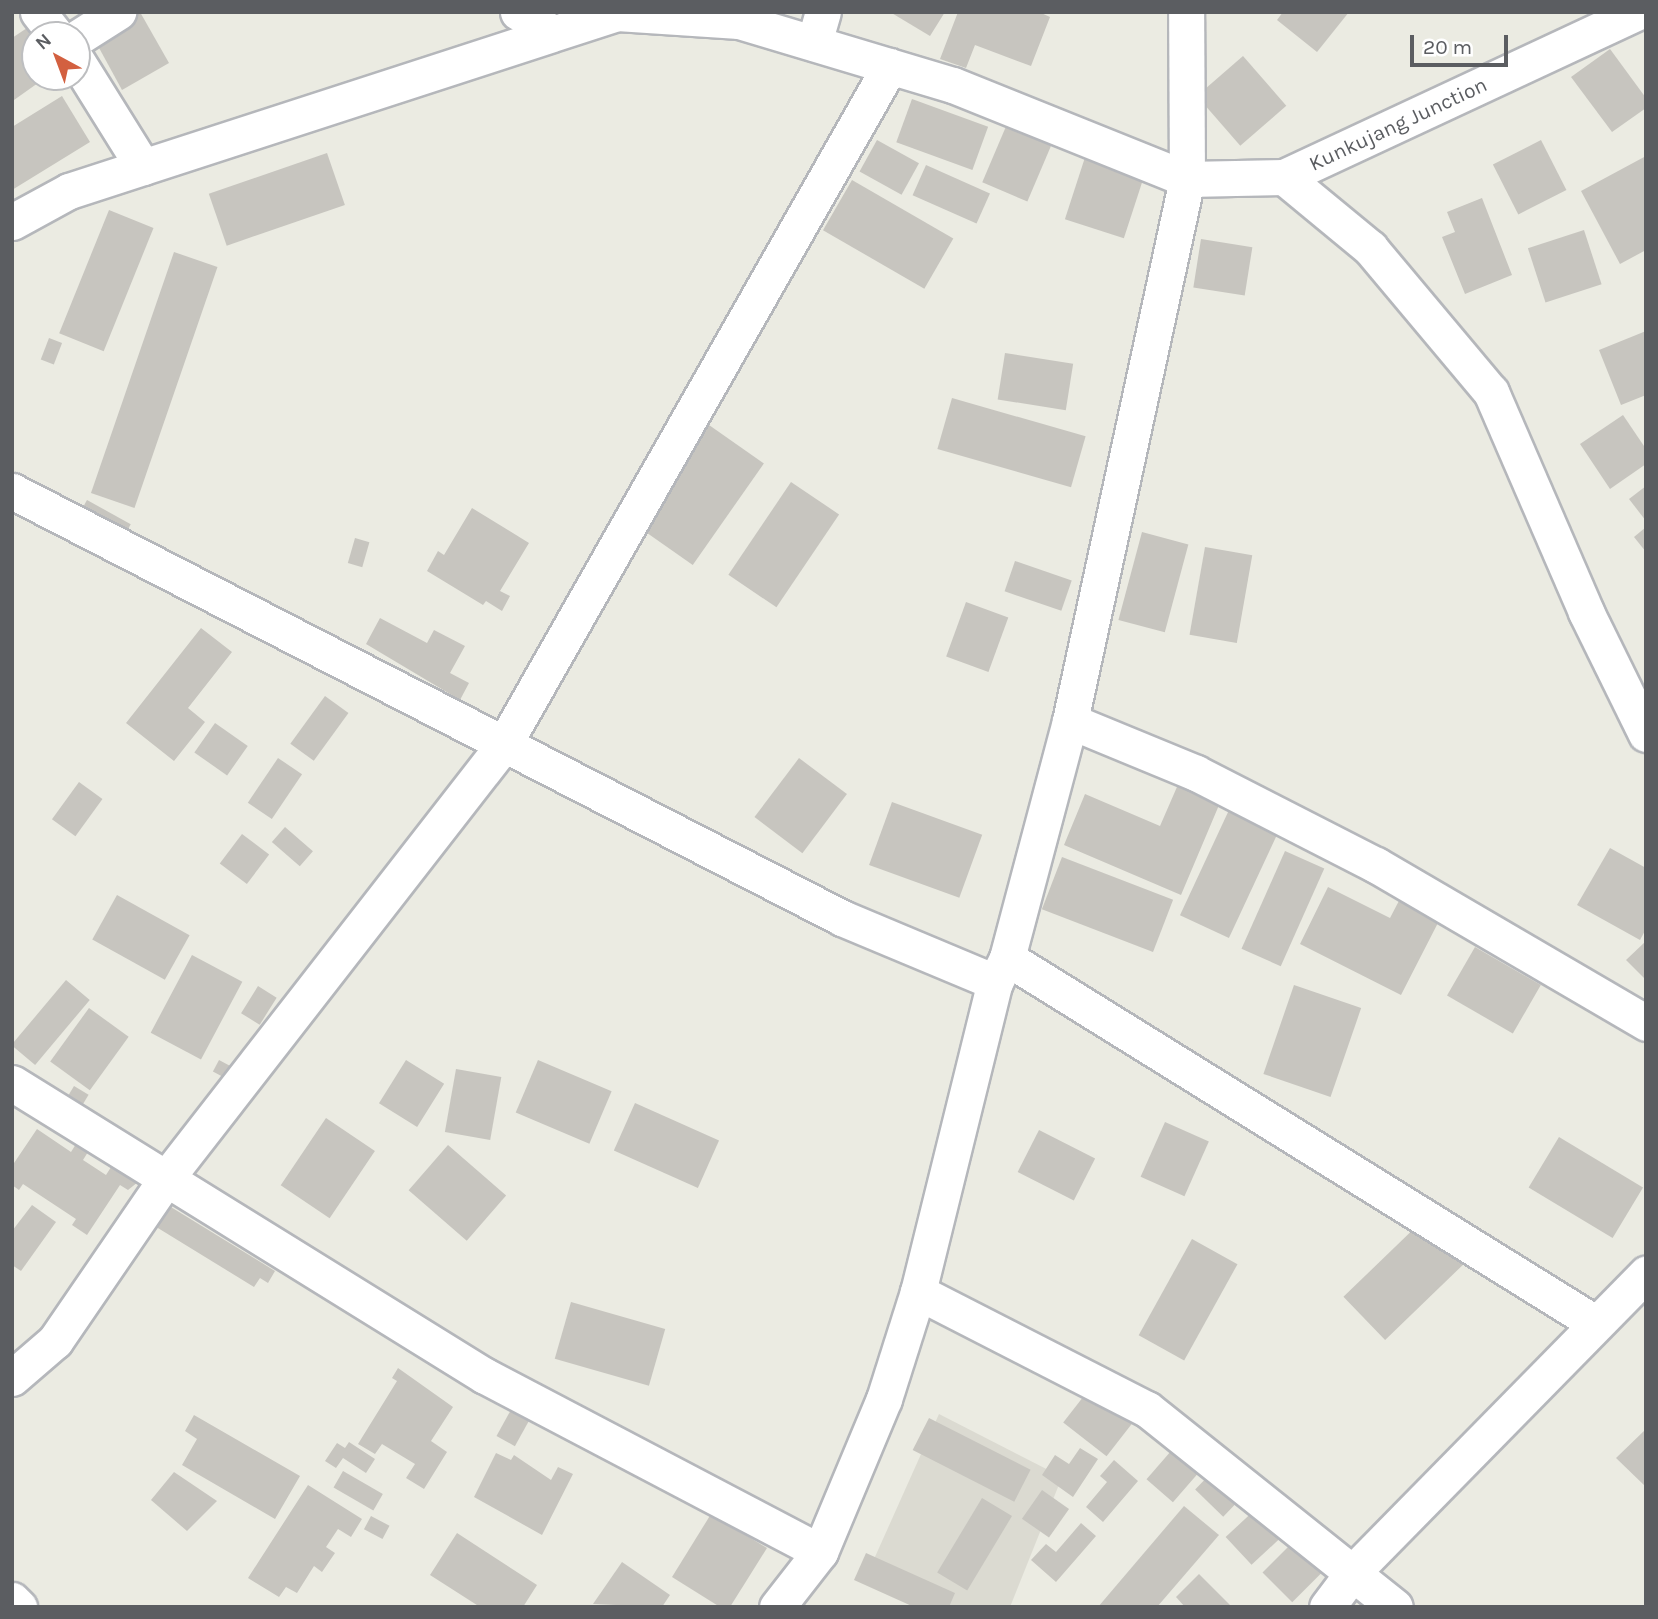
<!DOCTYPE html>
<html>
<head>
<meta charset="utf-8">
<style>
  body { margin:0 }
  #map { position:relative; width:1658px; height:1619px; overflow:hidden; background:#ebebe2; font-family:Karla,sans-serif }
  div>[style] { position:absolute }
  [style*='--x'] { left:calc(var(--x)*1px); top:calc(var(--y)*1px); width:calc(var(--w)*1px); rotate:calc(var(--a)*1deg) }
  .education>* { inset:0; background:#dbdad1 }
  .building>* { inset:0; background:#c7c5bf; transform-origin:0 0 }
  .roads { filter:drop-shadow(2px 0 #b5b7bb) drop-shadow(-2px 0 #b5b7bb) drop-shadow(0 2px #b5b7bb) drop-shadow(0 -2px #b5b7bb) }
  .street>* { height:35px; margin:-17.5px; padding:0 17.5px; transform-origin:17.5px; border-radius:17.5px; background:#fff }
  span { translate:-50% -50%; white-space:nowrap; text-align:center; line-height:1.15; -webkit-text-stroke:7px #fff; paint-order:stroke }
  .street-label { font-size:21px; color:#5b5d61 }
  .frame { position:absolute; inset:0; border:14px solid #5b5d61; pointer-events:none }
  .north { position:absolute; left:21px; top:21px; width:70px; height:70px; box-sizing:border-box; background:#fff; border:2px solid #bdbec0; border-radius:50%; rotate:319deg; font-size:19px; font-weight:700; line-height:28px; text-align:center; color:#5b5d61 }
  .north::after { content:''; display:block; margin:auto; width:24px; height:32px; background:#d36040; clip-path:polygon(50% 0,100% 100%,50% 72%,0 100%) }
  .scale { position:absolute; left:1410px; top:35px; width:98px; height:32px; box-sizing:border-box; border:4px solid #5b5d61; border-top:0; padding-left:9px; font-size:21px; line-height:24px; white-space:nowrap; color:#5b5d61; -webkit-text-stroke:5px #fff; paint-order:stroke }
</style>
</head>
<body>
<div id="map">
  <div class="education">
    <i style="clip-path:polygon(939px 1414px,1062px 1477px,1010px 1607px,940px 1607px,866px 1577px)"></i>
  </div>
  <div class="building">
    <i style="clip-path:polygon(133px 12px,140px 12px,169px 63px,122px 90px,92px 35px)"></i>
    <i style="clip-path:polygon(890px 12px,945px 12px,930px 36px)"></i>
    <i style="clip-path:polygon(958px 12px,1039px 12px,1050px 17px,1031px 66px,975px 45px,966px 68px,940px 59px)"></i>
    <i style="clip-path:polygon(1283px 12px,1349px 12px,1317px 52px,1277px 20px)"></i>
    <i style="clip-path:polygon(27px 28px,35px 39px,38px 83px,14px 100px,12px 38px)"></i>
    <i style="clip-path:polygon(1610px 49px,1646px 98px,1646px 108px,1612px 132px,1571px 77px)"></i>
    <i style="left:1243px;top:56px;width:66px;height:61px;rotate:49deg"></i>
    <i style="clip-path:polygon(62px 96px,90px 142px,12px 190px,12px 127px)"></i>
    <i style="left:912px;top:99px;width:81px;height:46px;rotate:20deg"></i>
    <i style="left:1010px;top:117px;width:49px;height:71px;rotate:23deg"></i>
    <i style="left:877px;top:140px;width:48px;height:36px;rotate:29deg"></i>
    <i style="left:1541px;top:140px;width:56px;height:54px;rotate:63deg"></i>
    <i style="left:1089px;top:145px;width:62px;height:78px;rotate:18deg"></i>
    <i style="left:327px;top:153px;width:55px;height:125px;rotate:71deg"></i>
    <i style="clip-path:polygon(1646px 156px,1646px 250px,1620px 264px,1581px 191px)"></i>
    <i style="left:926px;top:165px;width:70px;height:33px;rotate:24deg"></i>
    <i style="left:852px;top:180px;width:117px;height:58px;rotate:30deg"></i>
    <i style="clip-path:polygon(1482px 198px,1512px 275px,1465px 294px,1442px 237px,1455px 232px,1447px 212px)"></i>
    <i style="left:109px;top:210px;width:48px;height:133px;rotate:22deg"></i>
    <i style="left:1584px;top:230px;width:57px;height:59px;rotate:72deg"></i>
    <i style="left:1201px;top:239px;width:52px;height:49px;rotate:9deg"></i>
    <i style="left:174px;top:252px;width:46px;height:255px;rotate:19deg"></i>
    <i style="clip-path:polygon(1646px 331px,1646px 395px,1621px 405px,1599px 350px)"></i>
    <i style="left:49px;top:338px;width:14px;height:23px;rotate:21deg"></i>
    <i style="left:1005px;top:353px;width:69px;height:47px;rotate:9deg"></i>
    <i style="left:952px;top:398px;width:139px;height:53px;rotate:16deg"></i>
    <i style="clip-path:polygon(1623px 415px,1646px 449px,1646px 464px,1610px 489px,1580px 444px)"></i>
    <i style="left:709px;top:425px;width:67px;height:124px;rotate:35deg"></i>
    <i style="left:791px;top:482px;width:58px;height:112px;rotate:34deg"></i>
    <i style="clip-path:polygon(1646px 486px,1646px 521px,1629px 499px)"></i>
    <i style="left:87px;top:500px;width:50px;height:16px;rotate:29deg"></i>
    <i style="clip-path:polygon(472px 508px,529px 543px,500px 591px,510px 596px,502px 611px,486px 601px,483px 605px,427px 571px,438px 551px,444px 555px)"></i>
    <i style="clip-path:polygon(1646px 527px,1646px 552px,1634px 537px)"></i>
    <i style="left:1142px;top:532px;width:48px;height:91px;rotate:15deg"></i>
    <i style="left:355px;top:538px;width:15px;height:26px;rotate:16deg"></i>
    <i style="left:1205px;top:547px;width:48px;height:89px;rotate:10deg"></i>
    <i style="left:1015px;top:561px;width:60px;height:32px;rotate:19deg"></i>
    <i style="left:966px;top:602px;width:45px;height:58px;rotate:20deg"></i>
    <i style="clip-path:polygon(380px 618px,427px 643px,434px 630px,465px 646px,450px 673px,469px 683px,460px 700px,366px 644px)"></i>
    <i style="clip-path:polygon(201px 628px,232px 652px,188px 708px,205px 722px,174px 761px,126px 723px)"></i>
    <i style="left:325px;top:696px;width:29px;height:59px;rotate:36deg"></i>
    <i style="left:215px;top:723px;width:40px;height:36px;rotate:35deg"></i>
    <i style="left:278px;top:758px;width:29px;height:54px;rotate:34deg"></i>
    <i style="left:799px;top:758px;width:60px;height:74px;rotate:37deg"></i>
    <i style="clip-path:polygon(1180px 780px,1222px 798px,1181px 895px,1064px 845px,1085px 794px,1160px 826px)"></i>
    <i style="left:79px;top:782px;width:29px;height:46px;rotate:36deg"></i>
    <i style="left:892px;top:802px;width:96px;height:67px;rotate:20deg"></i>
    <i style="left:1229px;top:810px;width:54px;height:116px;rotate:25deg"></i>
    <i style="left:285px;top:827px;width:37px;height:20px;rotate:41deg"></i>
    <i style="left:242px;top:834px;width:34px;height:37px;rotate:37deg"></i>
    <i style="clip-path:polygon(1610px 848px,1646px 868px,1646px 929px,1640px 940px,1577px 905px)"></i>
    <i style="left:1285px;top:851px;width:43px;height:107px;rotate:24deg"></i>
    <i style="left:1062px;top:857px;width:119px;height:56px;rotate:21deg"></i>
    <i style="clip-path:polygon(1328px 887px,1390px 918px,1402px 895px,1442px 915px,1401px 995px,1300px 944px)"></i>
    <i style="left:117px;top:895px;width:83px;height:51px;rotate:29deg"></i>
    <i style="clip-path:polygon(1646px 941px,1646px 980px,1626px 960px)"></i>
    <i style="left:1475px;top:947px;width:76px;height:56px;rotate:30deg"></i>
    <i style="left:192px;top:955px;width:57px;height:88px;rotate:28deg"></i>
    <i style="left:66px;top:980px;width:31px;height:85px;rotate:40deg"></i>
    <i style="left:1294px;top:985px;width:71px;height:94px;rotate:19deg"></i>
    <i style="left:258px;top:986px;width:22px;height:32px;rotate:32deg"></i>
    <i style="left:89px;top:1008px;width:49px;height:66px;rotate:36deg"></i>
    <i style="left:219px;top:1060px;width:17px;height:13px;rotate:28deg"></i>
    <i style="left:406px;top:1060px;width:45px;height:51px;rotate:32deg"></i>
    <i style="left:538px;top:1060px;width:80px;height:57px;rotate:23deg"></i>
    <i style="left:456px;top:1069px;width:46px;height:64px;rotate:10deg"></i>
    <i style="left:74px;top:1086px;width:17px;height:16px;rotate:31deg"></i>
    <i style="left:635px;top:1103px;width:92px;height:52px;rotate:24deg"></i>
    <i style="left:326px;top:1118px;width:59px;height:81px;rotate:34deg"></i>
    <i style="left:1165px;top:1122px;width:48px;height:60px;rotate:24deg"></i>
    <i style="clip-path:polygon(37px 1129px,71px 1152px,76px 1144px,88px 1152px,83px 1160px,106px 1175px,113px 1164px,138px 1182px,128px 1190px,120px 1185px,87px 1235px,72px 1225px,76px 1219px,23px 1184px,19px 1190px,12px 1185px,12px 1166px)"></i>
    <i style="left:1039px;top:1130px;width:63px;height:47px;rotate:27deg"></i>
    <i style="left:1559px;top:1137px;width:98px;height:59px;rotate:31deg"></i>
    <i style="left:448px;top:1145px;width:77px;height:60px;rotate:41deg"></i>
    <i style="clip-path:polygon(166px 1204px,275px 1271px,268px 1283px,260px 1278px,254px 1287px,153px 1225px)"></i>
    <i style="clip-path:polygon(32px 1205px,56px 1222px,21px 1271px,12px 1265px,12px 1231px)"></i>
    <i style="left:1424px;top:1219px;width:60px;height:112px;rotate:46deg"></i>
    <i style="left:1192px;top:1239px;width:52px;height:110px;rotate:29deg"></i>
    <i style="left:571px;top:1302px;width:98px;height:59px;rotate:16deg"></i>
    <i style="clip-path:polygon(398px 1368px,453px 1407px,431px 1441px,447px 1452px,424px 1489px,406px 1478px,415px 1464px,382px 1444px,375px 1454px,358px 1444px,397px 1381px,392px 1378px)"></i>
    <i style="left:1094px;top:1383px;width:55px;height:50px;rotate:38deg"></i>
    <i style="left:512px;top:1408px;width:21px;height:32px;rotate:29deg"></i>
    <i style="clip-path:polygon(194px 1415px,300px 1476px,275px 1519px,182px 1465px,197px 1439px,185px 1431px)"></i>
    <i style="left:929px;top:1418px;width:114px;height:36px;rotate:27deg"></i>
    <i style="clip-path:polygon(1646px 1429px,1646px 1487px,1616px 1458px)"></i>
    <i style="clip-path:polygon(349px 1442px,375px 1459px,366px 1473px,343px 1458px,336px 1468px,325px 1461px,337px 1443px,345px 1448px)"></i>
    <i style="left:1178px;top:1443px;width:35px;height:48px;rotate:41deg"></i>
    <i style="clip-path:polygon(1080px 1448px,1098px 1459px,1073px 1497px,1042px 1475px,1055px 1455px,1069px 1464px)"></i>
    <i style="clip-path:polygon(496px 1453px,511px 1460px,514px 1455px,551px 1480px,558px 1467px,573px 1474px,542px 1535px,474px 1497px)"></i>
    <i style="clip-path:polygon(1114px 1460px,1138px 1481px,1103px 1522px,1086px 1507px,1107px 1482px,1100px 1476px)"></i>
    <i style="left:1216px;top:1468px;width:39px;height:30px;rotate:44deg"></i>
    <i style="left:343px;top:1471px;width:46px;height:19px;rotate:30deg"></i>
    <i style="clip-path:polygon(174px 1472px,217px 1501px,187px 1531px,151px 1500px)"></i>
    <i style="clip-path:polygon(308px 1485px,362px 1519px,351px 1537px,338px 1529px,326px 1547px,335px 1553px,322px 1572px,314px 1566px,297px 1593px,286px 1587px,279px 1597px,248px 1578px)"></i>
    <i style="left:1042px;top:1490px;width:33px;height:35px;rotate:35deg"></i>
    <i style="left:982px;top:1498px;width:35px;height:87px;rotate:31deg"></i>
    <i style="left:1260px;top:1505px;width:38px;height:47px;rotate:47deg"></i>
    <i style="clip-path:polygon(1184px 1506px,1219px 1535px,1157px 1607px,1098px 1607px)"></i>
    <i style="clip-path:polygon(711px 1514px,767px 1548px,730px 1607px,720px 1607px,672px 1577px)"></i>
    <i style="left:371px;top:1516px;width:21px;height:15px;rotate:28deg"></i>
    <i style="clip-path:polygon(1081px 1523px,1096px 1536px,1056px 1582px,1031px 1560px,1046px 1544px,1056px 1552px)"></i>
    <i style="clip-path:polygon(457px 1533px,537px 1585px,523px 1607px,480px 1607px,430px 1575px)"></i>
    <i style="left:1300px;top:1535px;width:42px;height:53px;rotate:45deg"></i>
    <i style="clip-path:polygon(866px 1553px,955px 1593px,949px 1607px,914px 1607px,854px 1580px)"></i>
    <i style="clip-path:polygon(622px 1562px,670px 1595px,662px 1607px,593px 1604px)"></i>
    <i style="clip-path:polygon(1199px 1574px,1230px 1605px,1228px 1607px,1185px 1607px,1176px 1597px)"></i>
  </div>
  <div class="roads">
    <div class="street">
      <i style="--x:38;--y:12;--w:29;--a:52"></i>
      <i style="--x:518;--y:12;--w:41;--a:31"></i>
      <i style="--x:77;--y:38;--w:49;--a:-32.4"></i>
      <i style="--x:814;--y:43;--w:32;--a:-74"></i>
      <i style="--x:77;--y:61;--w:125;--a:58.1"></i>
      <i style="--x:1284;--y:177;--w:112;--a:39.5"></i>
      <i style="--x:1370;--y:248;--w:188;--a:50"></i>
      <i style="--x:1491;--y:392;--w:240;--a:66.6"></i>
      <i style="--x:1586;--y:612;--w:136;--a:63.8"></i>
      <i style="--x:12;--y:222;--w:65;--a:-28.5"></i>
      <i style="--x:69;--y:191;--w:576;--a:-17.99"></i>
      <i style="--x:617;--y:13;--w:122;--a:3.8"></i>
      <i style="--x:739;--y:21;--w:223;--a:16.7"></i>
      <i style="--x:953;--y:85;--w:252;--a:21.9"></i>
      <i style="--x:1187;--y:179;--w:97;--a:-1.2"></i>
      <i style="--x:1284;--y:177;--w:391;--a:-25"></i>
      <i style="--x:12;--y:491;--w:933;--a:27.22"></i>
      <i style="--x:842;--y:918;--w:166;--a:22.7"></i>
      <i style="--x:1070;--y:721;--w:136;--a:22.4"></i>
      <i style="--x:1196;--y:773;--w:202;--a:27.1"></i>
      <i style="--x:1376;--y:865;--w:313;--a:30.3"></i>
      <i style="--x:1007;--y:958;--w:692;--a:31.83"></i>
      <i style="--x:12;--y:1083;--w:556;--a:31.78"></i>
      <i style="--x:485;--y:1376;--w:378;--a:27.7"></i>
      <i style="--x:918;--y:1292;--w:257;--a:27.1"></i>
      <i style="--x:1147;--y:1409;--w:317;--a:38.6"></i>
      <i style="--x:12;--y:1378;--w:57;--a:-40.7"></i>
      <i style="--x:55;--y:1341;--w:200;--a:-55.6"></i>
      <i style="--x:168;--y:1176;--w:547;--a:-52.13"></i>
      <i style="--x:504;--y:744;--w:780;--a:-60.35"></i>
      <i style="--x:12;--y:1600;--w:10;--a:45"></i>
      <i style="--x:777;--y:1607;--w:70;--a:-52"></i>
      <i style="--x:820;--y:1552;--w:166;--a:-67.3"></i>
      <i style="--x:884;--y:1399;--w:112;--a:-72.4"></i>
      <i style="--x:918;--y:1292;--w:319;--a:-76.1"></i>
      <i style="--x:995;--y:982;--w:27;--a:-63"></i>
      <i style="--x:1007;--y:958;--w:245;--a:-75.1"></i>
      <i style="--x:1070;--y:721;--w:554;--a:-77.82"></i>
      <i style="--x:1187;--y:179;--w:167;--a:-90.3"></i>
      <i style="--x:1327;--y:1607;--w:45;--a:-53.1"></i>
      <i style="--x:1354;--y:1571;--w:417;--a:-45.5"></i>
    </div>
  </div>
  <div class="street-label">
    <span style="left:1398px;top:124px;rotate:-25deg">Kunkujang Junction</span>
  </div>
  <div class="frame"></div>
  <div class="north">N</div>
  <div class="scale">20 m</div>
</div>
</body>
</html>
